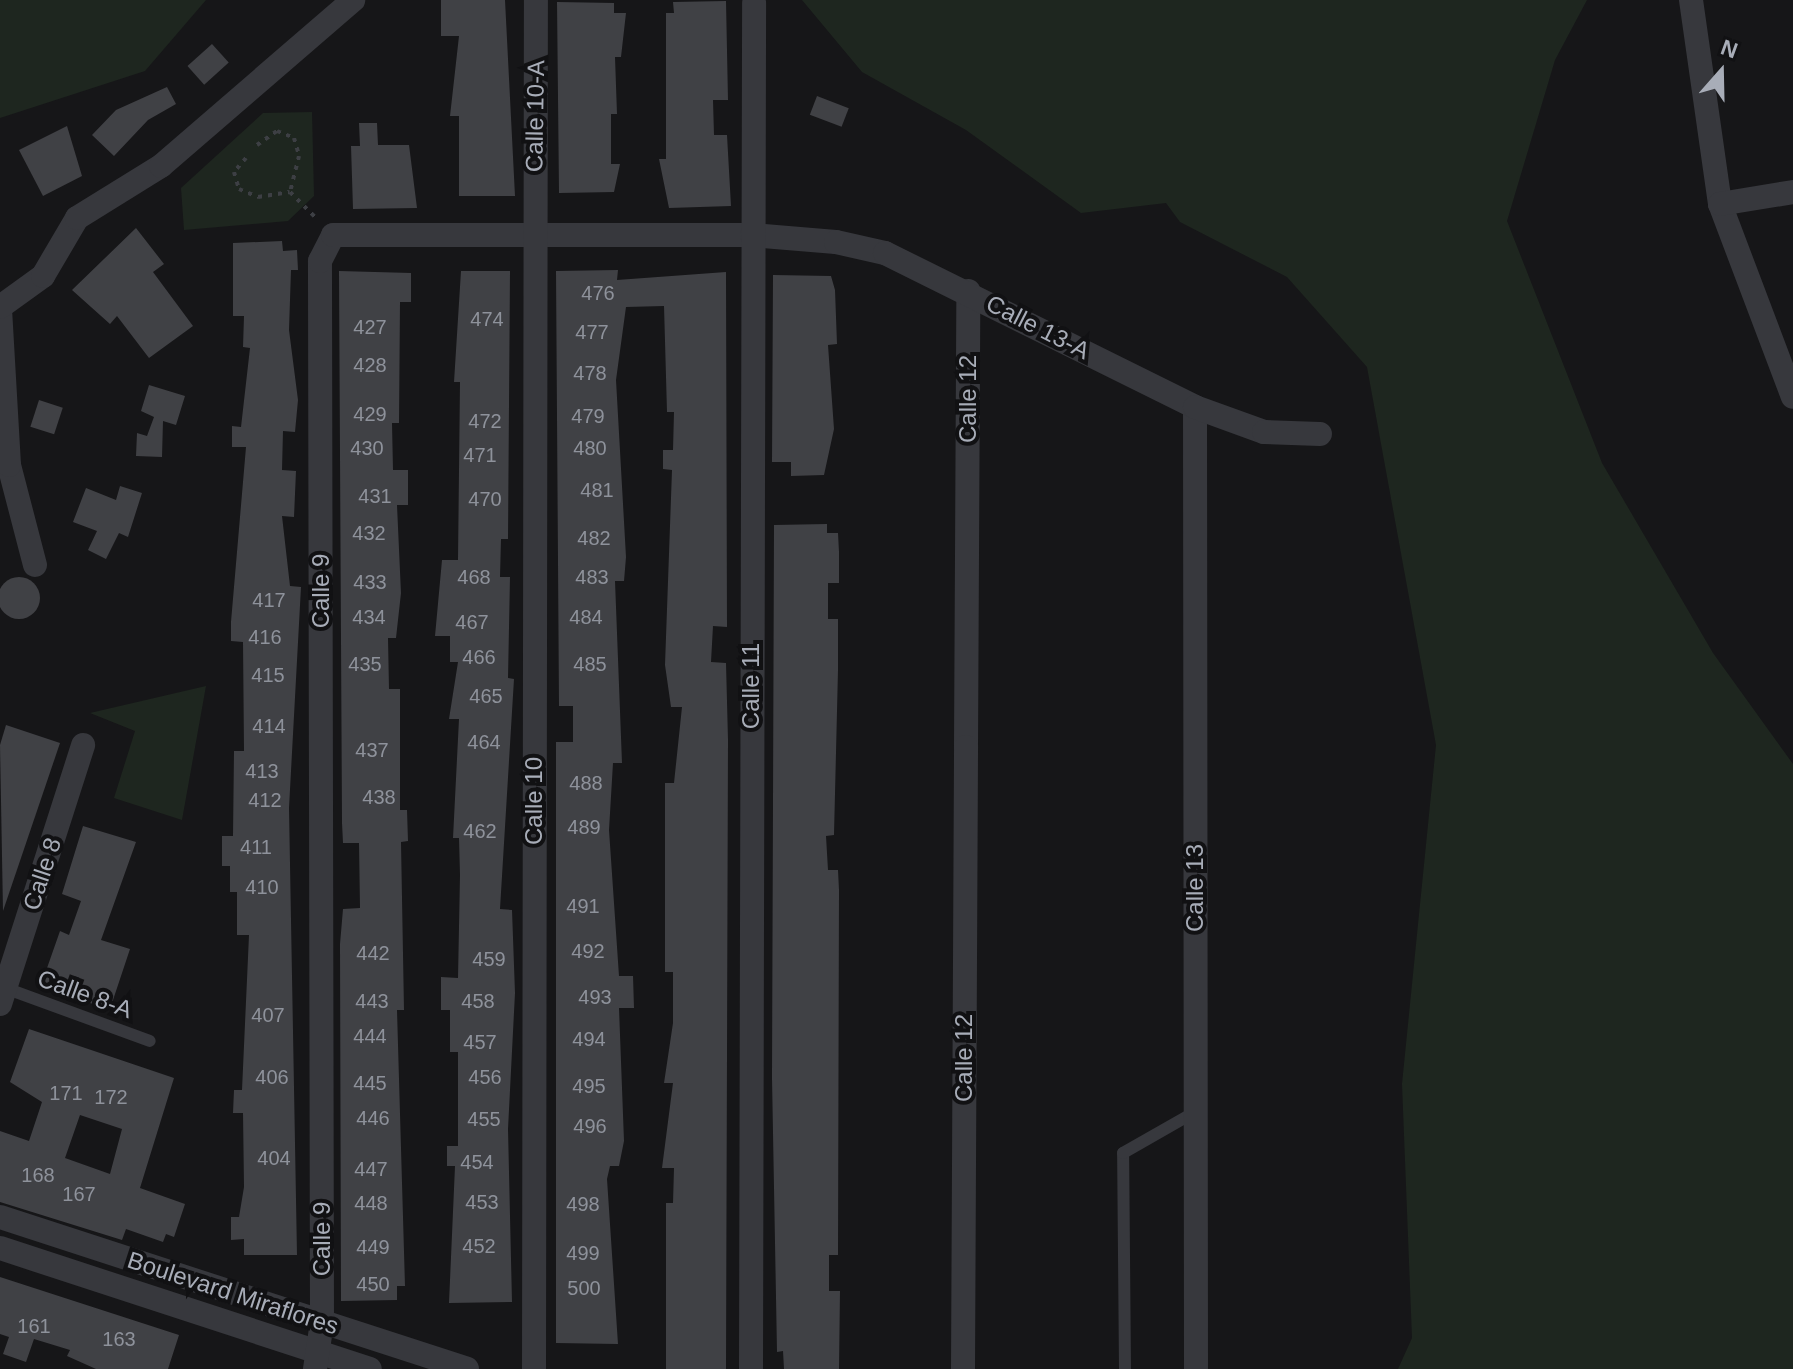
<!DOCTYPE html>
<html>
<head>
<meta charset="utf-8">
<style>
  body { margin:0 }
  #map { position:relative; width:1793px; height:1369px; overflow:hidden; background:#161618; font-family:Helvetica,sans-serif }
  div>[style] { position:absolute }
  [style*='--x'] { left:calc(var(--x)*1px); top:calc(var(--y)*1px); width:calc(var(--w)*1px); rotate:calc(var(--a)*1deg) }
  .green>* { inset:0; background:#1e261f }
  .building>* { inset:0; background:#404145; transform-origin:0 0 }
  .round { border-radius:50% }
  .path>* { height:4px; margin-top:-2px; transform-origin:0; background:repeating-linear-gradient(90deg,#3d3f44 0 4px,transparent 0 10px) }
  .service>* { height:12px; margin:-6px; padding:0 6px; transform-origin:6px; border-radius:6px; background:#37383d }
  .minor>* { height:24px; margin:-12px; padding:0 12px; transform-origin:12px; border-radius:12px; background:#37383d }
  span { translate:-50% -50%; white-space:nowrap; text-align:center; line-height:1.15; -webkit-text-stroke:8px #111113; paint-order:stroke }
  .number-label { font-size:20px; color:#8e929b }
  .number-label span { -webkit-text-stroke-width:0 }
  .street-label { font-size:24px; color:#a8adb8 }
  .north { position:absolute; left:1681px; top:32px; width:80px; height:80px; -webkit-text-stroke:6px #111113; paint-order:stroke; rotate:20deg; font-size:22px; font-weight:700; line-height:32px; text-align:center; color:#a8adb8 }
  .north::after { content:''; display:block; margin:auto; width:28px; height:36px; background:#a8adb8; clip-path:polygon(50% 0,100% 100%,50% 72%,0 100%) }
</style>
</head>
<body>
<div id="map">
  <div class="green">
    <i style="clip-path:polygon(0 0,206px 0,145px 71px,0 118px)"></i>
    <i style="clip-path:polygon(802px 0,1587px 0,1555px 60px,1507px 221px,1602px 463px,1713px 653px,1793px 764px,1793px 1369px,1398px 1369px,1412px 1338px,1402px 1084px,1436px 745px,1367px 367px,1287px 277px,1180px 222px,1166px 203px,1081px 213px,966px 130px,862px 72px)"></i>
    <i style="clip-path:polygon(312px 112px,314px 196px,288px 221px,184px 230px,181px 188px,263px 113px)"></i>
    <i style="clip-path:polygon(206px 686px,182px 820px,114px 798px,135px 731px,90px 713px)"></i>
  </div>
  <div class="building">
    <i style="clip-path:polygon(441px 0,505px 0,515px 196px,459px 196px,459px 116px,450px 116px,459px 36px,441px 36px)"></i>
    <i style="clip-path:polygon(726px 1px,728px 100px,713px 100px,714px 135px,727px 135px,731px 206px,669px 208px,659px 159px,666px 159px,666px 13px,674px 13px,673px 2px)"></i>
    <i style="clip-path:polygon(557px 2px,614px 3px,614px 13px,626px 13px,621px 57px,615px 57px,617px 114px,611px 114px,611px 164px,620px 164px,614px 192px,559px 193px)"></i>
    <i style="left:212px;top:44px;width:25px;height:33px;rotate:48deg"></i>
    <i style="clip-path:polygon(167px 87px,176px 104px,148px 120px,114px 156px,92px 135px,116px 110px)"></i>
    <i style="left:817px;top:96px;width:34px;height:20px;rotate:21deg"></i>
    <i style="clip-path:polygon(359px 123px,377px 123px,378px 145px,409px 145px,417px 208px,353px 209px,351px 146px,360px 146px)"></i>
    <i style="clip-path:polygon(67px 126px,82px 176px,43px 196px,19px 150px)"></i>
    <i style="clip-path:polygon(136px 228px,164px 264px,153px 272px,193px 326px,149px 358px,117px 316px,110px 324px,72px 290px)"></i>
    <i style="clip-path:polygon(282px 241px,283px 251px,297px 250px,298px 270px,291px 270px,289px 330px,298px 400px,295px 432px,283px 431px,282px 470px,296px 471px,294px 517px,282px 516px,290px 586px,301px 587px,289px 808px,297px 1255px,244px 1255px,244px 1239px,231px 1240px,231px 1217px,239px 1217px,244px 1187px,243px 1113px,233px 1113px,234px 1090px,242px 1090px,249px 935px,237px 935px,237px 892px,230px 892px,230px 866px,222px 866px,222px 836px,233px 836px,234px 751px,244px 751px,243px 642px,231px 641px,231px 622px,246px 447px,232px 447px,232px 426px,241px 427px,250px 348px,243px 347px,244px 316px,233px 316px,233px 243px)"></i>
    <i style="clip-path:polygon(618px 270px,617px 280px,726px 272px,727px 627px,713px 626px,711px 662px,726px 663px,728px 740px,726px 1369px,666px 1369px,666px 1203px,673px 1203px,674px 1168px,662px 1168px,673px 1083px,664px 1083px,673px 1023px,673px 972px,665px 972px,665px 783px,674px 783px,682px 707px,671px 707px,665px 665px,672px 470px,663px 469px,663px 450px,673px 450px,674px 412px,667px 412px,664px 306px,626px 307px,616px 380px,626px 557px,624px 581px,615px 581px,622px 763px,613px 763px,609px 830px,619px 976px,633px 976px,634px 1008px,619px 1008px,624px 1141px,619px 1166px,610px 1166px,607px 1179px,618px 1344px,556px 1343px,556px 742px,573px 742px,573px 706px,559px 706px,556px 271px)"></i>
    <i style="clip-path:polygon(339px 271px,411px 273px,411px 302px,400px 302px,399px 423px,392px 423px,393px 470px,408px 470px,408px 505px,397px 505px,401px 593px,396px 638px,388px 638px,389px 689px,400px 689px,400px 810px,407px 810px,408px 841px,401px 842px,404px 1010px,397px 1010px,405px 1286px,397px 1286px,397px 1300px,341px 1301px,340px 944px,343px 909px,360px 908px,359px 843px,343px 843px,342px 823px)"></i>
    <i style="clip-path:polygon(461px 271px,510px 271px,508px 539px,501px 539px,500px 577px,510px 577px,508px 678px,514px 679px,500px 909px,512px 910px,515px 993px,508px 1129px,512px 1302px,449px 1303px,455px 1166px,447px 1166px,447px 1146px,458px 1146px,458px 1052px,450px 1052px,450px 1010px,441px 1010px,441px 977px,458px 978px,460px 875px,459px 838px,453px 838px,459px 719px,449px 719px,458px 662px,450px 662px,450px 636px,435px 636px,442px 560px,458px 560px,460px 382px,454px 382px)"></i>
    <i style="clip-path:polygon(773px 275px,831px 276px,835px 290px,837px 344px,828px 345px,834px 429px,824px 475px,791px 476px,791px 462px,772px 462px)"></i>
    <i style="clip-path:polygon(149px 385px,185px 396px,176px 425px,163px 421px,162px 457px,136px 456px,137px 433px,147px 436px,154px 417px,141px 411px)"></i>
    <i style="left:39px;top:400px;width:25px;height:28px;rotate:18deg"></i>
    <i style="clip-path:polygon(120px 486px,142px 493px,128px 537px,119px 533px,106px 559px,88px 550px,97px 531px,73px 522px,86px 488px,116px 500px)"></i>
    <i style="clip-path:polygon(827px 524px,827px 533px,838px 533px,839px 552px,839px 583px,828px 583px,828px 619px,838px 619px,838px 670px,834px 835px,826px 836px,828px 870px,838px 870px,839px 890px,838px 1255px,829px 1255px,829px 1291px,840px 1291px,839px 1369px,784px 1369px,783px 1351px,777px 1352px,772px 1078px,774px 525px)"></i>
    <i class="round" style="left:-2px;top:577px;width:42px;height:42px"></i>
    <i style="clip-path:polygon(6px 725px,60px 743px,3px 911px,0 745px)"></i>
    <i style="clip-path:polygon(83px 826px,136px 842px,101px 940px,130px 949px,110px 1009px,40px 988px,60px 931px,69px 935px,81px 901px,62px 894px)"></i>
    <i style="clip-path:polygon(evenodd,29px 1029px,174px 1078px,140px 1188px,185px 1204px,174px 1237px,166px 1234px,163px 1242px,126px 1229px,122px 1240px,0 1202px,0 1131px,29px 1141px,42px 1102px,10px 1082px,29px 1029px,80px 1115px,122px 1129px,110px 1174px,65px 1158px,80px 1115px)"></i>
    <i style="clip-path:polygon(0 1277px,179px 1335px,168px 1369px,96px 1369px,67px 1356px,70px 1350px,34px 1339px,26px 1362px,3px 1354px,9px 1337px,0 1334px)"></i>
  </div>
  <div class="path">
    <i style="--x:257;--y:145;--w:24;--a:-35"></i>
    <i style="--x:277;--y:131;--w:18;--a:22"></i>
    <i style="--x:294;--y:138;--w:19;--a:74"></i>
    <i style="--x:299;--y:156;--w:37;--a:104"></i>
    <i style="--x:246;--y:158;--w:18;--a:131"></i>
    <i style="--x:234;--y:172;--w:18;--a:74"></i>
    <i style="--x:239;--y:189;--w:21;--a:23"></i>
    <i style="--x:258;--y:197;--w:32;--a:-9"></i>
    <i style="--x:290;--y:192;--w:38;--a:45"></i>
  </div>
  <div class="service">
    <i style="--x:5;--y:988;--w:154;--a:20.1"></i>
    <i style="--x:1125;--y:1369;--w:216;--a:-90.5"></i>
    <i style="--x:1123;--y:1153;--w:83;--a:-29.7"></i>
  </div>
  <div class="minor">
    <i style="--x:1691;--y:0;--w:206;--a:81.9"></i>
    <i style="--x:1720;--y:204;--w:206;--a:69.3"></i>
    <i style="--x:1720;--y:204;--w:74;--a:-9.3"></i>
    <i style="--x:1195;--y:407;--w:962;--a:89.94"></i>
    <i style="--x:35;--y:565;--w:103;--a:-104.6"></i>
    <i style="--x:9;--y:465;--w:158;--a:-93.3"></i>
    <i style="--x:0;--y:307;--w:53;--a:-35.8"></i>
    <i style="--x:43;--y:276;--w:67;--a:-59.6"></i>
    <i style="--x:77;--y:218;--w:99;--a:-31.8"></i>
    <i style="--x:161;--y:166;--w:254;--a:-40.8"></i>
    <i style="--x:966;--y:746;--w:455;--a:-89.7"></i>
    <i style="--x:0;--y:1004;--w:272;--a:-72.2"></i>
    <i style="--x:0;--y:1217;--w:491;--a:18"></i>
    <i style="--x:0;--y:1248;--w:389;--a:18.1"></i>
    <i style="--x:315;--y:1369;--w:48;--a:-81.5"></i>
    <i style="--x:322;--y:1322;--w:1061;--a:-90.11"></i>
    <i style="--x:320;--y:261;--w:29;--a:-63"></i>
    <i style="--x:333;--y:235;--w:419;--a:0"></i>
    <i style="--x:752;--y:235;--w:84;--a:4.8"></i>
    <i style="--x:836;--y:242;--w:50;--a:12.7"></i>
    <i style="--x:885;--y:253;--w:346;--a:26.4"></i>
    <i style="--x:1195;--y:407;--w:73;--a:19.9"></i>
    <i style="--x:1264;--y:432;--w:56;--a:2"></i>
    <i style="--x:534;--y:1369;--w:1369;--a:-89.92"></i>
    <i style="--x:751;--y:1369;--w:1366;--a:-89.87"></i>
    <i style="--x:963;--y:1369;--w:622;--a:-89.72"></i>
  </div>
  <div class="number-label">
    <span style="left:598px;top:293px">476</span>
    <span style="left:487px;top:319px">474</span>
    <span style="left:370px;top:327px">427</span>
    <span style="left:592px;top:332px">477</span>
    <span style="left:370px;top:365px">428</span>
    <span style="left:590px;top:373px">478</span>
    <span style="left:370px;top:414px">429</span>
    <span style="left:588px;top:416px">479</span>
    <span style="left:485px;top:421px">472</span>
    <span style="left:367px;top:448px">430</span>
    <span style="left:590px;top:448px">480</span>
    <span style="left:480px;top:455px">471</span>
    <span style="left:597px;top:490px">481</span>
    <span style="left:375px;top:496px">431</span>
    <span style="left:485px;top:499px">470</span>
    <span style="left:369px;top:533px">432</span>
    <span style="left:594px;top:538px">482</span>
    <span style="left:474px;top:577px">468</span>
    <span style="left:592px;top:577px">483</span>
    <span style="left:370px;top:582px">433</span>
    <span style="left:269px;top:600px">417</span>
    <span style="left:369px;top:617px">434</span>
    <span style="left:586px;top:617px">484</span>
    <span style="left:472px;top:622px">467</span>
    <span style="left:265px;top:637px">416</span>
    <span style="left:479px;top:657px">466</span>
    <span style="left:365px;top:664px">435</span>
    <span style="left:590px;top:664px">485</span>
    <span style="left:268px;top:675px">415</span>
    <span style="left:486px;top:696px">465</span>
    <span style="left:269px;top:726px">414</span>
    <span style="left:484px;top:742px">464</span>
    <span style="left:372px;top:750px">437</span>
    <span style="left:262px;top:771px">413</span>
    <span style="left:586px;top:783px">488</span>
    <span style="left:379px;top:797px">438</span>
    <span style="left:265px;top:800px">412</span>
    <span style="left:584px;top:827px">489</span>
    <span style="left:480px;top:831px">462</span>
    <span style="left:256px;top:847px">411</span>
    <span style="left:262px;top:887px">410</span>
    <span style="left:583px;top:906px">491</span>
    <span style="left:588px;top:951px">492</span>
    <span style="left:373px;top:953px">442</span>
    <span style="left:489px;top:959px">459</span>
    <span style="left:595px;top:997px">493</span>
    <span style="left:372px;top:1001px">443</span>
    <span style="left:478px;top:1001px">458</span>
    <span style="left:268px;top:1015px">407</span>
    <span style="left:370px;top:1036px">444</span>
    <span style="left:589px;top:1039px">494</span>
    <span style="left:480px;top:1042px">457</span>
    <span style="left:272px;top:1077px">406</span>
    <span style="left:485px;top:1077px">456</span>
    <span style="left:370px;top:1083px">445</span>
    <span style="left:589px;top:1086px">495</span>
    <span style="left:66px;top:1093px">171</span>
    <span style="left:111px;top:1097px">172</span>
    <span style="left:373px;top:1118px">446</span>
    <span style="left:484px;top:1119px">455</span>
    <span style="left:590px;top:1126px">496</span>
    <span style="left:274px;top:1158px">404</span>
    <span style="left:477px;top:1162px">454</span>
    <span style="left:371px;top:1169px">447</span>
    <span style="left:38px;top:1175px">168</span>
    <span style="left:79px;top:1194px">167</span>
    <span style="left:482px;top:1202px">453</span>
    <span style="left:371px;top:1203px">448</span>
    <span style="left:583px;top:1204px">498</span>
    <span style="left:479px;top:1246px">452</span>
    <span style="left:373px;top:1247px">449</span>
    <span style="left:583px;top:1253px">499</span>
    <span style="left:373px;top:1284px">450</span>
    <span style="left:584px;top:1288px">500</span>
    <span style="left:34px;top:1326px">161</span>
    <span style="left:119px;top:1339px">163</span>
  </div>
  <div class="street-label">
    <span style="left:535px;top:116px;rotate:-89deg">Calle 10-A</span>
    <span style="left:1038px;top:327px;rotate:27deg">Calle 13-A</span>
    <span style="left:968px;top:399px;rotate:-90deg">Calle 12</span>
    <span style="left:321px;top:591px;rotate:-90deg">Calle 9</span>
    <span style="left:751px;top:686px;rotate:-90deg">Calle 11</span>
    <span style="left:534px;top:801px;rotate:-90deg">Calle 10</span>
    <span style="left:42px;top:874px;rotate:-72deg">Calle 8</span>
    <span style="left:1195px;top:888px;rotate:-90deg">Calle 13</span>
    <span style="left:85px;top:994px;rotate:20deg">Calle 8-A</span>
    <span style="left:964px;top:1058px;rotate:-90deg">Calle 12</span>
    <span style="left:322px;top:1239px;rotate:-90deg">Calle 9</span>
    <span style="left:233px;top:1293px;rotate:18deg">Boulevard Miraflores</span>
  </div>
  <div class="north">N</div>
</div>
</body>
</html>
